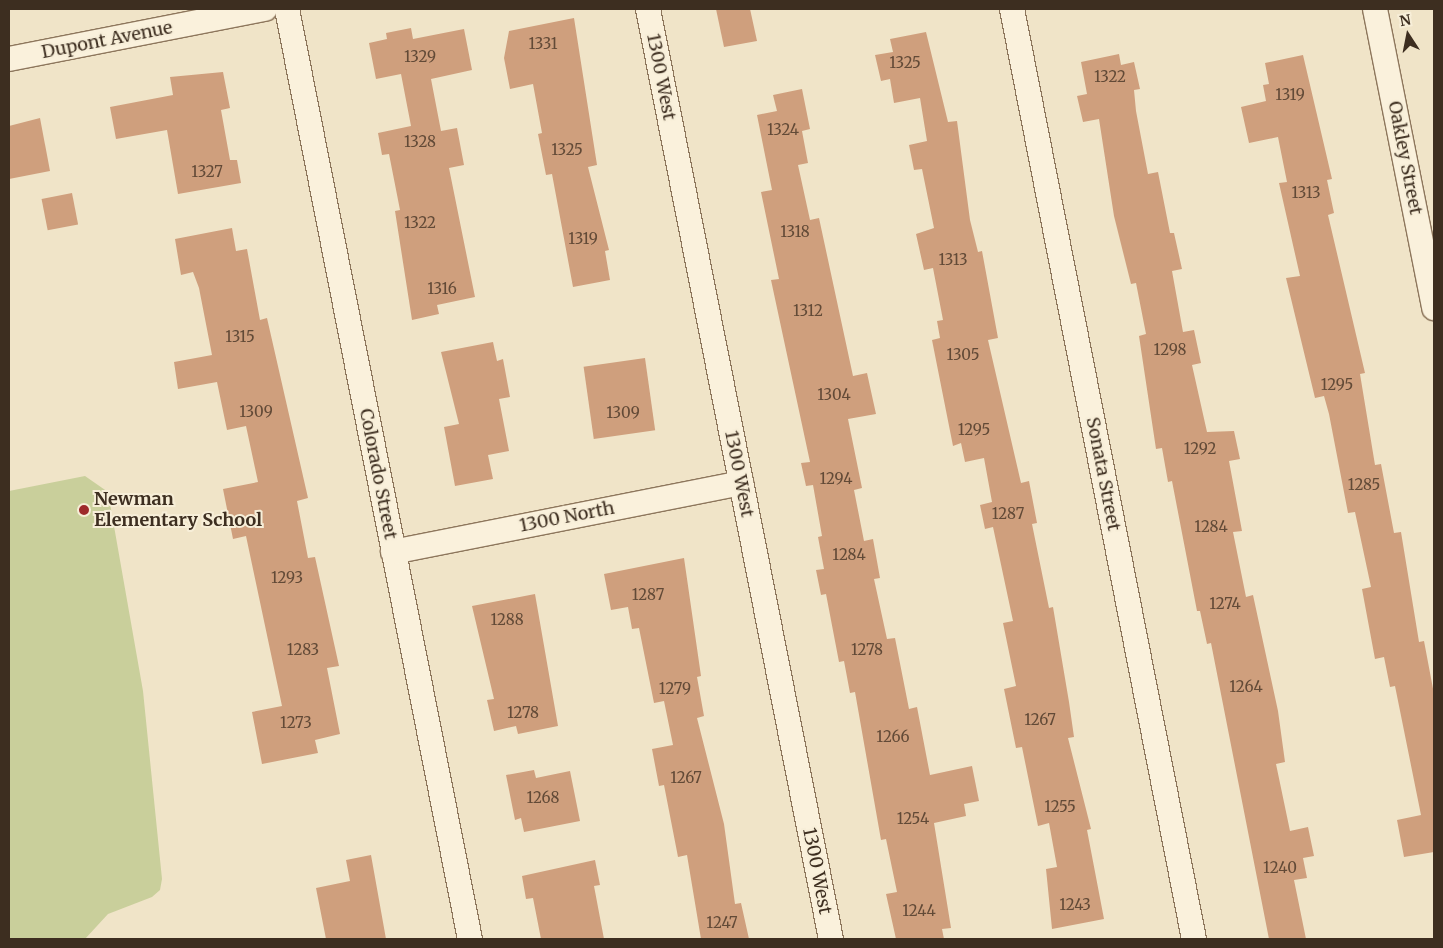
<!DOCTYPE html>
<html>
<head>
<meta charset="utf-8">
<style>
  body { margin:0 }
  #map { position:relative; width:1443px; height:948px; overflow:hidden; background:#f0e4c8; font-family:Merriweather,serif }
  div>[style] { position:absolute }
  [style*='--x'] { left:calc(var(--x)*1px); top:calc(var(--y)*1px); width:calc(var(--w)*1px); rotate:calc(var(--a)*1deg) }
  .green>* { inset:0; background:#c9cf9b }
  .building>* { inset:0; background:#cf9f7d; transform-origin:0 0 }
  .roads { filter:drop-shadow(1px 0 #8d765c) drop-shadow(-1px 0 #8d765c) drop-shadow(0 1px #8d765c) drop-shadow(0 -1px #8d765c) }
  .minor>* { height:24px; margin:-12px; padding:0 12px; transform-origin:12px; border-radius:12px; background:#faf1dc }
  .dots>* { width:14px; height:14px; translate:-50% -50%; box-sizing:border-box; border:2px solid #f7eed8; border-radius:50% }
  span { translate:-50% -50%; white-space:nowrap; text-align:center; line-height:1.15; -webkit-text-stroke:4px #f7eed8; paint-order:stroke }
  .number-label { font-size:15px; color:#624a37 }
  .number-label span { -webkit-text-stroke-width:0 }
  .street-label { font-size:18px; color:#3d2e20 }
  .poi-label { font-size:18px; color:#3d2e20; font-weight:700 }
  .left { translate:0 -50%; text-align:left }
  .frame { position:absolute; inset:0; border:10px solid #3d2e20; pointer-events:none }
  .north { position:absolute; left:1383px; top:10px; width:50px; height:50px; -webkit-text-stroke:4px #f7eed8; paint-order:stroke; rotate:349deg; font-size:14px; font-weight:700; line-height:20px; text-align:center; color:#3d2e20 }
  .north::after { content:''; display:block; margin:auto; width:18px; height:22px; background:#3d2e20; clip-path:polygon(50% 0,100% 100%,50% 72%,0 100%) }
</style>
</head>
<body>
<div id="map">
  <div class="green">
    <i style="clip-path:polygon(85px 476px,108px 492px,143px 691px,162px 879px,160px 890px,152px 897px,108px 914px,85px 939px,9px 939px,9px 491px)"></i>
  </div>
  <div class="building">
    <i style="clip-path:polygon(716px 9px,750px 9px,757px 41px,724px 47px)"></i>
    <i style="clip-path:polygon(574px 18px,597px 165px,588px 167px,609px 250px,605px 251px,610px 280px,573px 287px,552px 174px,546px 175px,538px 134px,542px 133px,533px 84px,510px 89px,504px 58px,509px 31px)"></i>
    <i style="clip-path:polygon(411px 28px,413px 39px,464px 29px,472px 70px,431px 79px,441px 131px,457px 128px,464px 165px,449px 168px,475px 297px,437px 305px,439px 314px,412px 320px,395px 211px,400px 210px,389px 154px,382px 155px,378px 133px,411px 126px,401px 74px,376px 79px,369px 43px,387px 39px,386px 33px)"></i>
    <i style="clip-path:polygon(926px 32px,948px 122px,957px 121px,970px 220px,978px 252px,982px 251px,998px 338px,988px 340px,1021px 483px,1029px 481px,1037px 523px,1032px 524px,1049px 608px,1053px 607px,1069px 702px,1074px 737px,1068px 738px,1091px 829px,1087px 830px,1104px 919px,1052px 929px,1046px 869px,1057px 867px,1049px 823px,1038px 826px,1022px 747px,1016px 748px,1004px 689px,1016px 686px,1003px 623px,1013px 621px,993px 527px,985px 529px,980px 505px,992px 502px,984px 458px,965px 462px,961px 443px,953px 446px,932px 340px,940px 338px,937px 321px,943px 320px,933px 268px,924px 270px,916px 234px,934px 228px,922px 169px,914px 170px,909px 145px,927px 141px,920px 98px,894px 103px,890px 79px,881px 81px,875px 55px,893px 52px,890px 39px)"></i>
    <i style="clip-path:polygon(1119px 54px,1121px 65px,1134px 62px,1140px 89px,1134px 90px,1136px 111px,1148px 174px,1158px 172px,1170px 233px,1174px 233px,1182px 269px,1172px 271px,1183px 332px,1194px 330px,1201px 363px,1192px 365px,1207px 432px,1234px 431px,1240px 459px,1229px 461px,1242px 531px,1233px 532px,1246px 597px,1253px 595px,1278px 711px,1285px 762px,1276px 764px,1290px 831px,1308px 827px,1314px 856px,1303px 858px,1307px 878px,1294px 880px,1306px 939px,1269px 939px,1211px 643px,1207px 644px,1200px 611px,1197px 611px,1172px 481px,1168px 482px,1162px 448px,1156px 449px,1139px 336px,1146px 334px,1136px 283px,1131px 284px,1114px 216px,1099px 119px,1083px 122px,1077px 96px,1087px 94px,1081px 62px)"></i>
    <i style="clip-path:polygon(1303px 55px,1332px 179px,1327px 180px,1334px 213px,1328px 215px,1365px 373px,1360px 374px,1375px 465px,1381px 464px,1394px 533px,1401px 532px,1419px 642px,1424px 641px,1434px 694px,1434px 852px,1404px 857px,1397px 820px,1421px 815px,1395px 686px,1390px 687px,1384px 657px,1375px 659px,1362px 589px,1371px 587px,1355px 512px,1348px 513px,1329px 414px,1324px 396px,1315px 398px,1286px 278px,1300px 276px,1279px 183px,1287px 182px,1278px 137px,1249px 143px,1241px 107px,1266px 101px,1263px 85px,1269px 84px,1265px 63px)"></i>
    <i style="clip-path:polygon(223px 72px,230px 108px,221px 110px,230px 160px,237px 160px,241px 183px,178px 194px,167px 130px,116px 139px,110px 107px,173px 95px,170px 77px)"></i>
    <i style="clip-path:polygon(802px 89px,810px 129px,802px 131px,808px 163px,798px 165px,810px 220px,819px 218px,853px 376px,867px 373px,876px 414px,848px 419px,862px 488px,854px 490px,864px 541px,873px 539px,880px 578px,874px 579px,887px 639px,895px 638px,909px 709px,917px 707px,930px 775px,972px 766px,979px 801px,964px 804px,966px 816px,934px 823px,951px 928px,942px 929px,944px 939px,896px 939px,886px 894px,897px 892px,886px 839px,881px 840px,855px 692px,850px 693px,844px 661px,839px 662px,826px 594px,821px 595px,816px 570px,824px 569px,818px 537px,822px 536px,813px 485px,806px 486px,801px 463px,810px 462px,771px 280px,779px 279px,761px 192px,772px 190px,757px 115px,777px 111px,773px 95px)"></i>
    <i style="clip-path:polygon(40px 118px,50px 171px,9px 179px,9px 126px)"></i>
    <i style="left:72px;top:193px;width:32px;height:31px;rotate:79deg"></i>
    <i style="clip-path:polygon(232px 228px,236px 251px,247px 249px,260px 320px,267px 318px,308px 498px,297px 501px,308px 558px,315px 557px,339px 666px,327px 668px,340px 734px,315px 740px,318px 753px,262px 764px,252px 712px,282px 706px,246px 536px,233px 539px,223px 489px,258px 482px,246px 426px,227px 430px,217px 382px,178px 389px,174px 362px,212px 355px,199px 288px,193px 272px,181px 275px,175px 239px)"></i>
    <i style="clip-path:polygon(493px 342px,497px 361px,503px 359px,510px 397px,499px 399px,509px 451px,488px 455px,493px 479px,455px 486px,444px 427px,459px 424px,441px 352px)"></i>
    <i style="left:645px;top:358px;width:73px;height:62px;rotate:82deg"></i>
    <i style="clip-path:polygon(684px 558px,701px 676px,697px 677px,704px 716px,697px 718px,724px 824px,735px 904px,741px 903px,749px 939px,701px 939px,687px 855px,678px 857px,664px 785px,659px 786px,652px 749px,673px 745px,664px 701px,654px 703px,639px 628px,632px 629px,628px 607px,611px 610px,604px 574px)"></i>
    <i style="clip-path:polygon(535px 594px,558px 726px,518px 734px,516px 726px,494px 731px,487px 700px,494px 699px,472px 606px)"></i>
    <i style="clip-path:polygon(534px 770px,536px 778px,570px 771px,580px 821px,524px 832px,521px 818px,515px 820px,506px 775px)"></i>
    <i style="clip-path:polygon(371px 855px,386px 939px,326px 939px,316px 888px,350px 881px,346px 860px)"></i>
    <i style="clip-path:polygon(595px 860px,600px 885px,594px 886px,604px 939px,541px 939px,533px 898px,526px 899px,522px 876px)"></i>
  </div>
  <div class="roads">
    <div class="minor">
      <i style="--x:287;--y:9;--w:948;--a:78.87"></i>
      <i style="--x:648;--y:9;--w:948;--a:78.87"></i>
      <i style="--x:1012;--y:9;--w:948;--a:78.93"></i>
      <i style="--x:1375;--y:9;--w:305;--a:78.8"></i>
      <i style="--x:9;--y:59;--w:261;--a:-11.1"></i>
      <i style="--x:393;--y:552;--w:355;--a:-11.2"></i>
    </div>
  </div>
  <div class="dots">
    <i style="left:84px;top:510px;background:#9e2a2b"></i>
  </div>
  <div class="number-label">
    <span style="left:543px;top:44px">1331</span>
    <span style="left:420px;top:57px">1329</span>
    <span style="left:905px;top:63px">1325</span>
    <span style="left:1110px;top:77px">1322</span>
    <span style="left:1290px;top:95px">1319</span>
    <span style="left:783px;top:130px">1324</span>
    <span style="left:420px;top:142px">1328</span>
    <span style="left:567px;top:150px">1325</span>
    <span style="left:207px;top:172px">1327</span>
    <span style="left:1306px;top:193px">1313</span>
    <span style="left:420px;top:223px">1322</span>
    <span style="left:795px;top:232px">1318</span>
    <span style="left:583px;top:239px">1319</span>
    <span style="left:953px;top:260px">1313</span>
    <span style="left:442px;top:289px">1316</span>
    <span style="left:808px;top:311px">1312</span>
    <span style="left:240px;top:337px">1315</span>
    <span style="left:1170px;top:350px">1298</span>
    <span style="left:963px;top:355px">1305</span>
    <span style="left:1337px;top:385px">1295</span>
    <span style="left:834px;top:395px">1304</span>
    <span style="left:256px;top:412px">1309</span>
    <span style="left:623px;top:413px">1309</span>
    <span style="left:974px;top:430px">1295</span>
    <span style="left:1200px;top:449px">1292</span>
    <span style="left:836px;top:479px">1294</span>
    <span style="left:1364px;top:485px">1285</span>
    <span style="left:1008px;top:514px">1287</span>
    <span style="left:1211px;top:527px">1284</span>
    <span style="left:849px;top:555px">1284</span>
    <span style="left:287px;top:578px">1293</span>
    <span style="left:648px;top:595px">1287</span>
    <span style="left:1225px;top:604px">1274</span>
    <span style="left:507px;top:620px">1288</span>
    <span style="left:303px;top:650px">1283</span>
    <span style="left:867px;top:650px">1278</span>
    <span style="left:1246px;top:687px">1264</span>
    <span style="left:675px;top:689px">1279</span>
    <span style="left:523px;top:713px">1278</span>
    <span style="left:1040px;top:720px">1267</span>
    <span style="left:296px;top:723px">1273</span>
    <span style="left:893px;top:737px">1266</span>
    <span style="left:686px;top:778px">1267</span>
    <span style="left:543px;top:798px">1268</span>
    <span style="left:1060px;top:807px">1255</span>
    <span style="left:913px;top:819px">1254</span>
    <span style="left:1280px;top:868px">1240</span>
    <span style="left:1075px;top:905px">1243</span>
    <span style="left:919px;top:911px">1244</span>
    <span style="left:722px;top:923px">1247</span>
  </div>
  <div class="street-label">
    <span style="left:107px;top:40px;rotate:-11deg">Dupont Avenue</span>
    <span style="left:661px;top:77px;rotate:79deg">1300 West</span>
    <span style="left:1405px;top:158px;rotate:79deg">Oakley Street</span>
    <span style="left:378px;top:474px;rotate:79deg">Colorado Street</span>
    <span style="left:739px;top:474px;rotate:79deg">1300 West</span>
    <span style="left:1103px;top:474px;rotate:79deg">Sonata Street</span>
    <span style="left:567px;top:517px;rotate:-11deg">1300 North</span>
    <span style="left:817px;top:871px;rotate:79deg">1300 West</span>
  </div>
  <div class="poi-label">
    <span class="left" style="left:94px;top:510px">Newman<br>Elementary School</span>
  </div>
  <div class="frame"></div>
  <div class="north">N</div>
</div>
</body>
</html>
